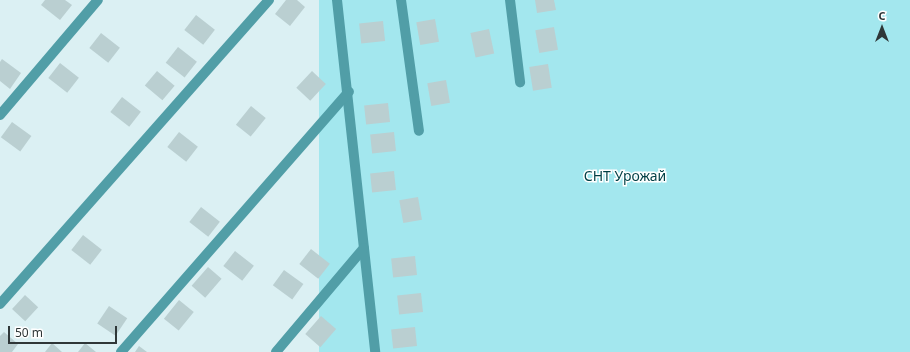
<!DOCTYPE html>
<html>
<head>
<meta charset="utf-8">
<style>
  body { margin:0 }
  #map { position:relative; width:910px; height:352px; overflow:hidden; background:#dbf0f3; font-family:"Noto Sans",sans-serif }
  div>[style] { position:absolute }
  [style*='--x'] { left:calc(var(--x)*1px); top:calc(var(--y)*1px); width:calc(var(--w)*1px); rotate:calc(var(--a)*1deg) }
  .green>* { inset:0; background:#a3e7ee; transform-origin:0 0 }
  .building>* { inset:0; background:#bacfd1; transform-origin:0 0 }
  .minor>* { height:10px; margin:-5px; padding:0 5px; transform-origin:5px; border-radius:5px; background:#519ea7 }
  span { translate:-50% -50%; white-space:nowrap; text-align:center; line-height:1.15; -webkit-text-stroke:3px #fff; paint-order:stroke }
  .park-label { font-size:14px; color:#013f45 }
  .north { position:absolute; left:862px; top:8px; width:40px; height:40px; -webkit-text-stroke:3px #fff; paint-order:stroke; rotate:0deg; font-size:11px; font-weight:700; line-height:16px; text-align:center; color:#2f3738 }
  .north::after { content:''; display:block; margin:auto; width:14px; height:18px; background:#2f3738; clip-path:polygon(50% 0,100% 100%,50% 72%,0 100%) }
  .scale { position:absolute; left:8px; top:326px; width:109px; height:18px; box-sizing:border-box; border:2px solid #2f3738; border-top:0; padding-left:5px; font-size:12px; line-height:14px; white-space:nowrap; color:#2f3738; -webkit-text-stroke:3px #fff; paint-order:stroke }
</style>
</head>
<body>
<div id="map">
  <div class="green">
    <i style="left:319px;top:0;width:591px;height:354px"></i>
  </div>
  <div class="building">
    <i style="clip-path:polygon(45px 0,65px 0,72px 5px,60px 20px,41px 5px)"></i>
    <i style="clip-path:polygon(286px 0,297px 0,305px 7px,290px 26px,275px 14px)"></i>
    <i style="clip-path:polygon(535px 0,554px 0,556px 10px,537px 13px)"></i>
    <i style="left:196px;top:15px;width:24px;height:19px;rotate:38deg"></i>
    <i style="left:435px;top:19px;width:23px;height:19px;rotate:80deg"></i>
    <i style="left:383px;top:21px;width:20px;height:24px;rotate:84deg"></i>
    <i style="left:554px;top:27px;width:23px;height:19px;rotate:80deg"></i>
    <i style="left:489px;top:29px;width:25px;height:19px;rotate:78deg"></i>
    <i style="left:101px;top:33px;width:24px;height:19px;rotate:38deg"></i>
    <i style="left:178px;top:47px;width:24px;height:20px;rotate:38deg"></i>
    <i style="clip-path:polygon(2px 59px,21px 73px,10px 89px,0 81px,0 62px)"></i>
    <i style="left:60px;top:63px;width:24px;height:19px;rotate:38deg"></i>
    <i style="left:548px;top:64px;width:24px;height:19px;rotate:81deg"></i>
    <i style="left:157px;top:71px;width:23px;height:19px;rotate:40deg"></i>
    <i style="left:312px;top:71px;width:19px;height:23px;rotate:43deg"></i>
    <i style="left:446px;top:80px;width:23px;height:19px;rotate:80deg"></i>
    <i style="left:122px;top:97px;width:24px;height:19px;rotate:38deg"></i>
    <i style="left:388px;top:103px;width:19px;height:24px;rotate:84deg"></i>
    <i style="left:251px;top:106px;width:19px;height:24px;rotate:39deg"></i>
    <i style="left:12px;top:122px;width:24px;height:19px;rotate:36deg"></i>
    <i style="left:179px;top:132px;width:24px;height:19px;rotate:38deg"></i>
    <i style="left:394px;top:132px;width:19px;height:24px;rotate:84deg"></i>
    <i style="left:394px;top:171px;width:19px;height:24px;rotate:84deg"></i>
    <i style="left:418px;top:197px;width:23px;height:19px;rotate:80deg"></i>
    <i style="left:201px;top:207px;width:24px;height:19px;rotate:38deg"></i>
    <i style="left:83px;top:235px;width:24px;height:19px;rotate:38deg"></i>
    <i style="left:311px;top:249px;width:24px;height:19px;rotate:38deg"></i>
    <i style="left:235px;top:251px;width:24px;height:19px;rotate:38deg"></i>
    <i style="left:415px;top:256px;width:19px;height:24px;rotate:84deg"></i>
    <i style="left:208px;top:267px;width:18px;height:25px;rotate:41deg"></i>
    <i style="left:284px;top:270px;width:24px;height:19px;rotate:36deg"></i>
    <i style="left:421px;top:293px;width:19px;height:24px;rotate:84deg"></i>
    <i style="left:25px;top:295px;width:18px;height:19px;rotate:43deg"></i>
    <i style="left:179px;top:300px;width:19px;height:24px;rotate:39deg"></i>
    <i style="left:109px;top:306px;width:22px;height:21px;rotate:34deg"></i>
    <i style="left:321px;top:316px;width:20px;height:24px;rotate:41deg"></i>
    <i style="left:415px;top:327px;width:19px;height:24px;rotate:84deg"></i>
    <i style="clip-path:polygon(4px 332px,18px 344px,12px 352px,0 352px,0 336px)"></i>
    <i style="clip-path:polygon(52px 343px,62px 352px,45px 352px)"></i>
    <i style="clip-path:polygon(85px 343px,96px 352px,78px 352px)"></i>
    <i style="clip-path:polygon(139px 346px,147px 352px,135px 352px)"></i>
  </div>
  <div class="minor">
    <i style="--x:337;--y:0;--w:354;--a:83.8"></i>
    <i style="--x:401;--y:0;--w:132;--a:82.2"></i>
    <i style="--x:510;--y:0;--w:83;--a:83"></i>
    <i style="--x:0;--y:115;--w:151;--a:-49.6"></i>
    <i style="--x:0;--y:304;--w:406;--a:-48.5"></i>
    <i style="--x:121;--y:352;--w:346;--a:-48.8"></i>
    <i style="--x:276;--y:352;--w:136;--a:-49.8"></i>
  </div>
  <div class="park-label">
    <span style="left:625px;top:176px">СНТ Урожай</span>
  </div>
  <div class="north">С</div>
  <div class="scale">50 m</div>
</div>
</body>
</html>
